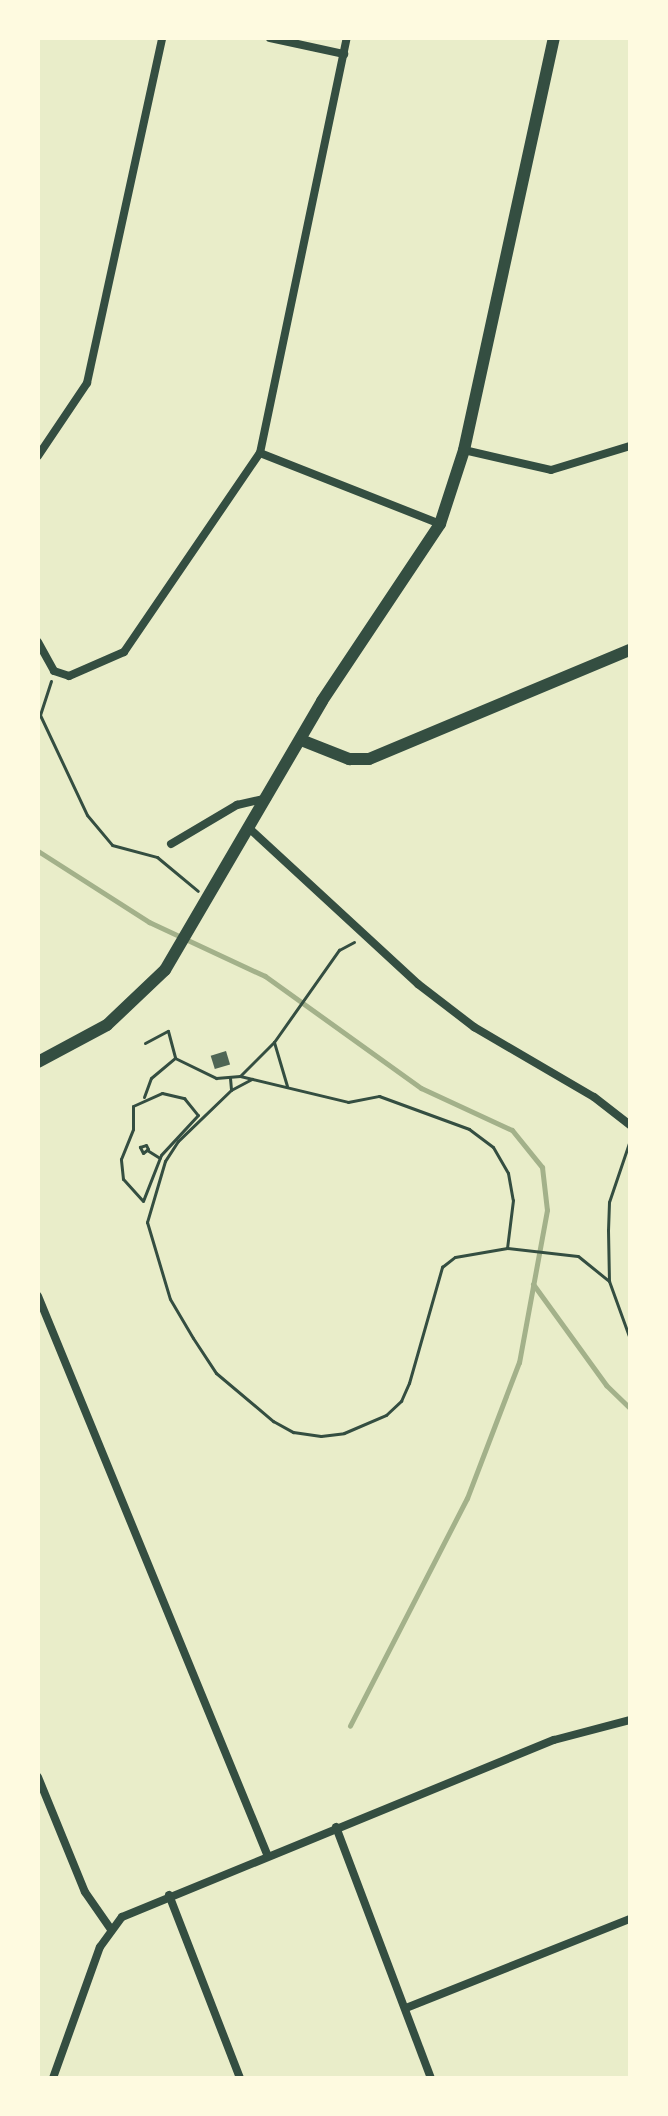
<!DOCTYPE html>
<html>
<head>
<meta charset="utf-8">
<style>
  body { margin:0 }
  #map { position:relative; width:668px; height:2116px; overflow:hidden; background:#e9edc9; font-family:"Noto Serif",serif }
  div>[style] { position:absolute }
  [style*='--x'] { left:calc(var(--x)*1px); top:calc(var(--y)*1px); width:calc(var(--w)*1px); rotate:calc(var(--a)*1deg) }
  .stream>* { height:5px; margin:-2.5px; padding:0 2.5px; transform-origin:2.5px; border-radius:2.5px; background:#a3b18a }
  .building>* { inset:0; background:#4f6655; transform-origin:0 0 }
  .path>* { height:3px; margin:-1.5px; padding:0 1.5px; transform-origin:1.5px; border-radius:1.5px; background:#344e41 }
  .minor>* { height:8px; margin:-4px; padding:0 4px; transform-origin:4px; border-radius:4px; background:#344e41 }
  .tertiary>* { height:12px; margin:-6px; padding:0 6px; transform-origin:6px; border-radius:6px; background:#344e41 }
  span { translate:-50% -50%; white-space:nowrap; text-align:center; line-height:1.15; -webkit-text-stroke:6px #fefae0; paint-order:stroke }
  .frame { position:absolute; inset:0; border:40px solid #fefae0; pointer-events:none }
</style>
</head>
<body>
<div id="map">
  <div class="stream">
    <i style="--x:38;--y:851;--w:132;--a:32.6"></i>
    <i style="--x:149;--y:922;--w:128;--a:25"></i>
    <i style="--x:265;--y:976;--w:192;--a:35.7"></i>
    <i style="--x:421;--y:1088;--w:100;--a:24.8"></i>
    <i style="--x:512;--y:1130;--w:48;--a:51"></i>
    <i style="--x:542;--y:1167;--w:43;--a:83.4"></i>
    <i style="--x:547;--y:1210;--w:155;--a:100.4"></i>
    <i style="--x:519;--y:1362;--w:146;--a:110.9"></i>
    <i style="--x:467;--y:1498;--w:256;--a:117.2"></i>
    <i style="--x:533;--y:1284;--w:125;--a:54.1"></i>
    <i style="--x:606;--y:1385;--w:33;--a:44"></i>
  </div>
  <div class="building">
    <i style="left:226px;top:1051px;width:14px;height:16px;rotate:73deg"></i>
  </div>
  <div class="path">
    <i style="--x:51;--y:681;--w:36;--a:108"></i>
    <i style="--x:40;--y:715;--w:110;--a:64.8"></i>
    <i style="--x:87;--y:815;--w:39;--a:50"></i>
    <i style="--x:112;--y:845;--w:47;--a:14.9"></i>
    <i style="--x:157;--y:857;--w:53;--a:39.7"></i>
    <i style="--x:145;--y:1043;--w:26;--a:-28"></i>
    <i style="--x:168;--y:1031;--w:28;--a:75"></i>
    <i style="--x:175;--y:1058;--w:46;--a:26"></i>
    <i style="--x:216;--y:1078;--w:24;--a:-5"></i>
    <i style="--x:240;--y:1076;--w:111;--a:13.5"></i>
    <i style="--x:348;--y:1102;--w:32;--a:-11"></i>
    <i style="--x:379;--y:1096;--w:96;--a:20.1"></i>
    <i style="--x:469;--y:1129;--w:30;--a:37"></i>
    <i style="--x:493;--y:1147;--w:30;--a:60"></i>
    <i style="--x:508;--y:1173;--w:27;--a:80"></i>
    <i style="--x:513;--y:1200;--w:48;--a:97.1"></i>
    <i style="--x:507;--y:1248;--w:71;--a:6.4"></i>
    <i style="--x:578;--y:1256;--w:40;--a:39"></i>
    <i style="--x:240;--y:1076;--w:48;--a:-45"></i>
    <i style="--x:230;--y:1078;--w:12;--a:85"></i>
    <i style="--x:231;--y:1090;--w:74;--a:136.1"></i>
    <i style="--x:178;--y:1141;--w:24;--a:123"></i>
    <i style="--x:165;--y:1161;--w:64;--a:106.4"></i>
    <i style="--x:147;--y:1222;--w:80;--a:73.4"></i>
    <i style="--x:170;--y:1299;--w:45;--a:59.5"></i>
    <i style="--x:193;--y:1338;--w:42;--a:56.7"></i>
    <i style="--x:216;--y:1373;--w:75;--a:40.1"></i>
    <i style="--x:273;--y:1421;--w:23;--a:29"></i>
    <i style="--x:293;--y:1432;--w:28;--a:8"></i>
    <i style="--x:321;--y:1436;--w:23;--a:-7"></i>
    <i style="--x:344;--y:1433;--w:46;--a:-23.2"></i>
    <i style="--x:386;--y:1415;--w:21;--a:-43"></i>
    <i style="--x:401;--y:1401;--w:20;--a:-66"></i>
    <i style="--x:409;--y:1383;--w:121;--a:-74.1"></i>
    <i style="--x:442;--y:1267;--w:16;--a:-38"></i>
    <i style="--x:455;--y:1257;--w:53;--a:-9.8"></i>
    <i style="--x:287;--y:1086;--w:46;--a:-106.5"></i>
    <i style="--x:274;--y:1042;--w:113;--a:-54.8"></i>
    <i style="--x:339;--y:950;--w:17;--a:-28"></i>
    <i style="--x:231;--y:1090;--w:24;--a:-28"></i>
    <i style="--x:162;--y:1093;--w:23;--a:13"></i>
    <i style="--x:184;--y:1098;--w:22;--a:51"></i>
    <i style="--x:198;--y:1115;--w:54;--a:132.8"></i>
    <i style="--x:161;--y:1155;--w:49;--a:111.4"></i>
    <i style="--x:143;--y:1201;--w:30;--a:-132"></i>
    <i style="--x:123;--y:1179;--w:20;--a:-96"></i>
    <i style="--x:121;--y:1159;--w:32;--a:-68"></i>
    <i style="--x:133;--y:1129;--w:23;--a:-90"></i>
    <i style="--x:133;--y:1106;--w:32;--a:-24"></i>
    <i style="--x:144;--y:1097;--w:20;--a:-70"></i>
    <i style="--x:151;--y:1078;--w:31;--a:-40"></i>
    <i style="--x:630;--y:1140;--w:65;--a:108.7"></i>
    <i style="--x:609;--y:1202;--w:28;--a:92"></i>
    <i style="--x:608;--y:1230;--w:51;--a:88.9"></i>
    <i style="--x:609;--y:1281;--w:62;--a:70.1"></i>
    <i style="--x:146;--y:1145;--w:4;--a:63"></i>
    <i style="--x:148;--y:1149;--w:6;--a:141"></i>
    <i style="--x:143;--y:1153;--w:7;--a:-117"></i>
    <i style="--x:140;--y:1147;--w:6;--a:-18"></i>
    <i style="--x:147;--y:1150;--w:15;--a:32"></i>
  </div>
  <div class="minor">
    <i style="--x:270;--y:38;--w:76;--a:12.2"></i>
    <i style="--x:464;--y:450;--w:89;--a:12.9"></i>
    <i style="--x:551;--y:470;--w:83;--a:-16.9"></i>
    <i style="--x:260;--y:453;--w:193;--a:21.5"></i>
    <i style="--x:38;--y:456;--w:88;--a:-56.1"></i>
    <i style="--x:87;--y:383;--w:353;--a:-77.7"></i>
    <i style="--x:38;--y:642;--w:33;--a:61"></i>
    <i style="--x:54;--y:671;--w:16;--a:18"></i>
    <i style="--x:69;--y:676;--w:60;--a:-23.6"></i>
    <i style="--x:124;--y:652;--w:241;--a:-55.7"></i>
    <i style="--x:260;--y:453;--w:424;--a:-78.2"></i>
    <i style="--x:250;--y:829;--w:229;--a:42.7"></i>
    <i style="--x:418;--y:984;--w:71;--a:37.5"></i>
    <i style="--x:474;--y:1027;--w:139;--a:30.3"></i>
    <i style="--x:594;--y:1097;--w:46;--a:37.9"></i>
    <i style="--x:171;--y:844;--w:77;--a:-30.6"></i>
    <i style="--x:237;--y:805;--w:31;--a:-13"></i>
    <i style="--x:38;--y:1296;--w:603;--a:67.69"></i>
    <i style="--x:38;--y:1777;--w:124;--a:67.8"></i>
    <i style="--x:85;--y:1892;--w:44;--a:55.2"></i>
    <i style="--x:336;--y:1827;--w:268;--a:69.3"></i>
    <i style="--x:169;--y:1895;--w:196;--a:68.8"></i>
    <i style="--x:406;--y:2008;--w:241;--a:-21.7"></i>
    <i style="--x:53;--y:2078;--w:139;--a:-70.3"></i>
    <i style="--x:100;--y:1947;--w:37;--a:-54"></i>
    <i style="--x:122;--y:1917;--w:467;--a:-22.3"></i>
    <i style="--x:554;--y:1740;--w:79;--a:-14.7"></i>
  </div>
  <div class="tertiary">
    <i style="--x:301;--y:740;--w:52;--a:21.6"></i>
    <i style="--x:349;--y:759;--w:20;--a:0"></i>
    <i style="--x:369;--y:759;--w:283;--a:-22.7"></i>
    <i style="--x:38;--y:1062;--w:78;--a:-28.2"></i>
    <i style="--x:107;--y:1025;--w:80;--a:-43.5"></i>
    <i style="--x:165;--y:970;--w:311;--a:-59.7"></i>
    <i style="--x:322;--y:701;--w:213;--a:-56.3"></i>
    <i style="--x:440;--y:524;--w:78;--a:-72"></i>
    <i style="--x:464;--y:450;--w:422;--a:-77.7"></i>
  </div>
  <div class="frame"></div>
</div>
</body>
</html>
